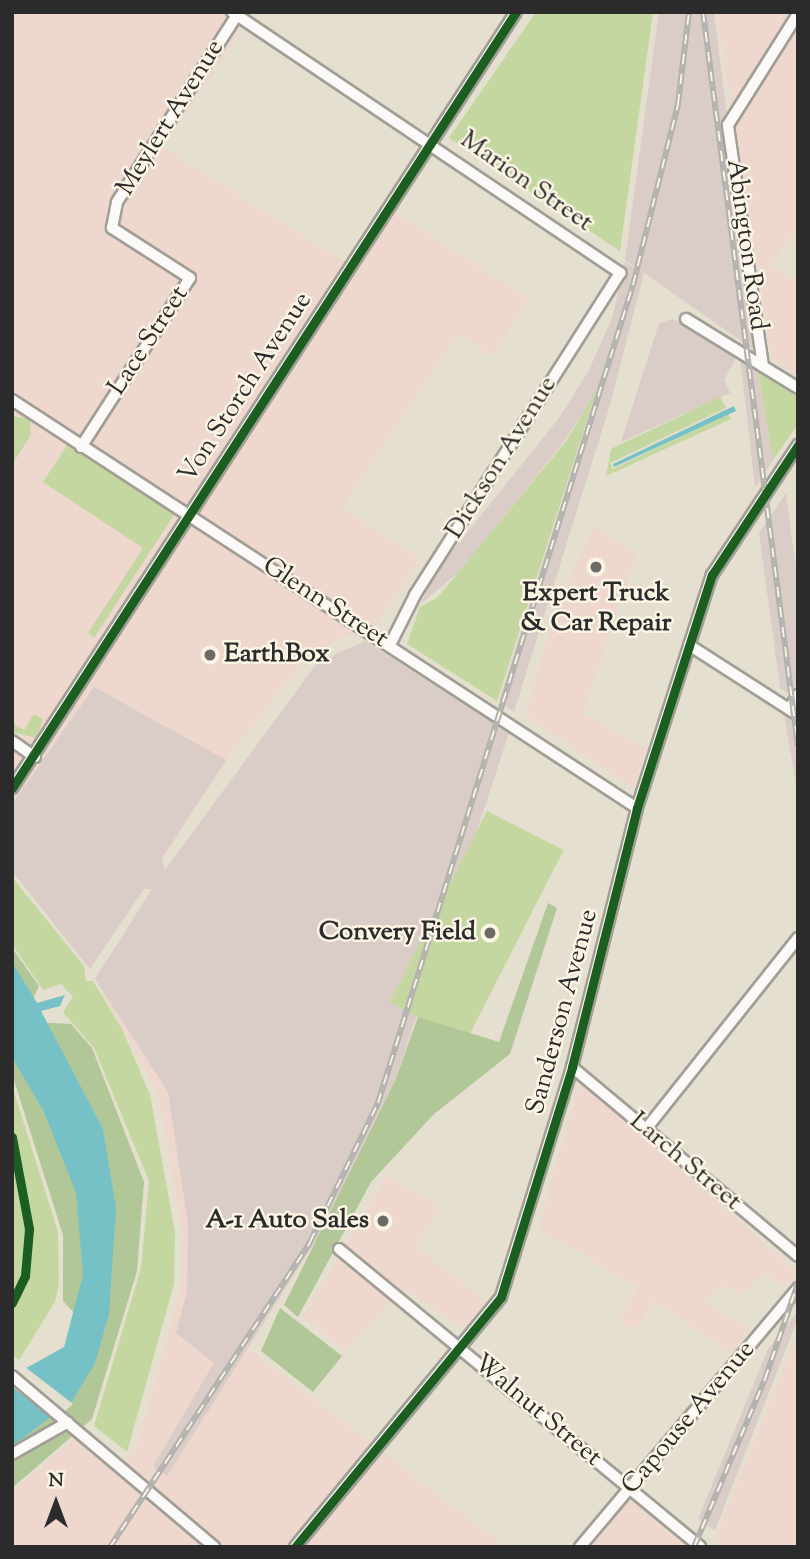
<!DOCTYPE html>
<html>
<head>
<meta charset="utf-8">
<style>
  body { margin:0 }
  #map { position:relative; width:810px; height:1559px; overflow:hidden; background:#e4dfce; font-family:"Sorts Mill Goudy",serif }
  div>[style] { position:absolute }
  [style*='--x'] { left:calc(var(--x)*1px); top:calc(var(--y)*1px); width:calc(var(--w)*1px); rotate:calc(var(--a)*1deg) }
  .built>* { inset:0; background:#eed7cd }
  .industrial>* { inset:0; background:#dacdc8 }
  .green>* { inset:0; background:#c5d7a1; transform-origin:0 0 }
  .forest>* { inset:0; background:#b1c798 }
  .water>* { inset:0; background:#76c1c6 }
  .pier>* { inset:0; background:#e4dfce }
  .roads { filter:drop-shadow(2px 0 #a19e95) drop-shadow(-2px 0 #a19e95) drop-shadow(0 2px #a19e95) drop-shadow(0 -2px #a19e95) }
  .minor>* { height:10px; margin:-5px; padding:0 5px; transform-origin:5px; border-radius:5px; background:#fbfaf8 }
  .rail>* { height:6px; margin-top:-3px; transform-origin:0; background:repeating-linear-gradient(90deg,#fcf5e5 0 10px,#b3b2af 0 20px); box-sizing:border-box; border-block:2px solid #b3b2af }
  .cycleway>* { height:9px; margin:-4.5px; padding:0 4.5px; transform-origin:4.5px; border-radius:4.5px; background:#1b5e20 }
  .dots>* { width:19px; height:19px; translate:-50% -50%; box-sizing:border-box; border:4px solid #fcf5e5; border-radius:50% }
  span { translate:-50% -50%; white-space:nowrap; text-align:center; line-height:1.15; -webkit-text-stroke:5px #fcf5e5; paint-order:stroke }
  .street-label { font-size:26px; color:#2b2b2b }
  .poi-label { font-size:26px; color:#2b2b2b; font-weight:700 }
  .left { translate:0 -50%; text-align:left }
  .right { translate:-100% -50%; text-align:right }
  .frame { position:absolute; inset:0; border:14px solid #2b2b2b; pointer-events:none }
  .north { position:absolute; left:21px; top:1468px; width:70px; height:70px; -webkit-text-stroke:5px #fcf5e5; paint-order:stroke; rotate:0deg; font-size:19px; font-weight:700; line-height:28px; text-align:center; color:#2b2b2b }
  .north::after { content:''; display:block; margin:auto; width:24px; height:32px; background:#2b2b2b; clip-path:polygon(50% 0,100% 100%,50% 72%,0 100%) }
</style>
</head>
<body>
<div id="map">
  <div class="built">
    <i style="clip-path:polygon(evenodd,12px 12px,226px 12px,222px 19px,241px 30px,163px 147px,354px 268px,392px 211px,528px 298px,494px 356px,457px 334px,342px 508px,421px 560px,376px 625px,334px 640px,291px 677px,226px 760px,160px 864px,167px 869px,317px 663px,365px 641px,232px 1336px,506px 1547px,12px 1547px,12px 1492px,75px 1438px,118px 1472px,137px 1449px,181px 1287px,182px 1230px,158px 1093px,95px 979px,152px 889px,144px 889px,90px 969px,12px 871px,12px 732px,22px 738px,43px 719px,24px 730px,12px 723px,12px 463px,31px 435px,12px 416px,12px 12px,173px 515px,94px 638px,93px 638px,88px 632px,173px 515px)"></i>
    <i style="clip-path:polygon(717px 12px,798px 12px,798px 225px,771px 265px,798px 282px,798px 376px,772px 359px)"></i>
    <i style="clip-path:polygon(594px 527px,636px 554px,583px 713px,646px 749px,633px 788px,526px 715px,555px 609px)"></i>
    <i style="clip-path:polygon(580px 1082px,797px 1272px,785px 1287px,764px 1272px,743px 1294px,722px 1285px,705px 1302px,750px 1329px,731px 1353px,654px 1300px,635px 1331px,619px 1321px,639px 1287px,538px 1229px)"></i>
    <i style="clip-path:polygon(388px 1175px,441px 1209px,416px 1247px,487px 1302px,463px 1328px,403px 1287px,345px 1352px,303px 1316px)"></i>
    <i style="clip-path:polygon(797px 1335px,798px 1547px,724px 1547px,715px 1539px)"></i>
    <i style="clip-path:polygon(630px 1500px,685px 1544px,684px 1547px,592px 1547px)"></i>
  </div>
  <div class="industrial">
    <i style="clip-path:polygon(659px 12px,714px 12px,757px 352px,644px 273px,610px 405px,514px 712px,499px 701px,598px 388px,566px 439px,462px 569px,420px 605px,438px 569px,559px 418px,589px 370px,612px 318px,625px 262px,643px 273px,625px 260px)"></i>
    <i style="clip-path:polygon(673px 319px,737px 356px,724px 380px,730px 393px,621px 442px,659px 323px)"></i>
    <i style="clip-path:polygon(740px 357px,758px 370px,773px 460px,755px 488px)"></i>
    <i style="clip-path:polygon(786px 493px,798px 585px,798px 684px,787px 693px,780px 688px,759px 533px)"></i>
    <i style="clip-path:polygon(365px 641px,509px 733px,395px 1081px,318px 1237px,167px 1476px,153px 1466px,214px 1363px,176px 1333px,187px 1292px,188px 1224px,168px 1092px,95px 979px,152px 889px,144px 889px,90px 969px,12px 871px,12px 804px,94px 687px,226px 760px,162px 858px,165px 870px,317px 663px)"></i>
    <i style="clip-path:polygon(784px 714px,798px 724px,798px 796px)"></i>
    <i style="clip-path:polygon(798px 1311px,795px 1326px,715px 1530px,698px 1519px,768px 1349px)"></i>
  </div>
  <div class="green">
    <i style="clip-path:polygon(536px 12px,653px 12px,620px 251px,449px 138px)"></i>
    <i style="clip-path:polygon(758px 370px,798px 398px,798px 424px,773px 460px)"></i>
    <i style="clip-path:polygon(598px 386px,497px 701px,407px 644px,420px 607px,438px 597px,567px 440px)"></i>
    <i style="clip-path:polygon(720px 397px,726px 408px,610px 463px,613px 469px,728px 414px,731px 419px,606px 476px,611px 449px)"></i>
    <i style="clip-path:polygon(12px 416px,30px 419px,31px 435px,13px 463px)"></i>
    <i style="clip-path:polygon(68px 444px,174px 515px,94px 638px,88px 633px,143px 548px,43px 482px)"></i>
    <i style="clip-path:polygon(34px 714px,43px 719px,37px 738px,12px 732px,12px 723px,24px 730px)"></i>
    <i style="left:487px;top:811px;width:86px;height:215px;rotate:27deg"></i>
    <i style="clip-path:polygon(12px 877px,84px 966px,86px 981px,93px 981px,122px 1029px,150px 1095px,175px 1232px,174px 1284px,127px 1452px,94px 1426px,141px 1268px,149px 1181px,94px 1048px,63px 1012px,73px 997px,61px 984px,43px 990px,12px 944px)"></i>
    <i style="clip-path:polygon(12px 1085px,58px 1232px,59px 1283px,55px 1302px,19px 1360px,12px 1355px)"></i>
  </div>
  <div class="forest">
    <i style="clip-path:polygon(548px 903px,557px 908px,510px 1054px,434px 1114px,371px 1182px,298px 1317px,284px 1305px,395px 1081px,418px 1017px,499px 1042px)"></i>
    <i style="clip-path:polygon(12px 948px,39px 986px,33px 999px,12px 983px)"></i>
    <i style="clip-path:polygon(12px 1021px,71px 1024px,92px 1048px,144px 1182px,137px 1271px,92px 1419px,12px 1488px,12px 1430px,90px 1330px,63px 1301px,63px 1235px,12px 1074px)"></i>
    <i style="clip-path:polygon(280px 1308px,342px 1356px,313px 1392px,261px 1351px)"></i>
  </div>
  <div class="water">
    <i style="clip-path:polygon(734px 406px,736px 411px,614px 467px,613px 464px)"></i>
    <i style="clip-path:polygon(12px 962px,37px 1003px,65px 995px,60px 1006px,41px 1011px,103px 1129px,116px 1208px,109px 1314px,95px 1363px,73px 1400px,12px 1446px,12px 1376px,64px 1347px,83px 1275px,76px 1193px,44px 1112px,12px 1057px)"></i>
  </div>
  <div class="pier">
    <i style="clip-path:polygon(24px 1366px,73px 1404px,55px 1420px,12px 1387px,12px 1372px)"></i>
  </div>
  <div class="roads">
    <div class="minor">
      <i style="--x:232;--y:12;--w:468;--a:33.9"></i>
      <i style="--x:620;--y:273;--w:382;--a:122.5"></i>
      <i style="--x:415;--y:595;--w:56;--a:116.6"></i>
      <i style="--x:686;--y:319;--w:132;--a:31.6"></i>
      <i style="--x:763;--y:366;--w:244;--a:-98.3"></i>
      <i style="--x:728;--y:125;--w:131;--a:-57.8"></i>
      <i style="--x:12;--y:400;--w:746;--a:33.14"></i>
      <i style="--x:81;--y:447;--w:201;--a:-57.2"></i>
      <i style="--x:190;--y:278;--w:93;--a:-147.3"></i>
      <i style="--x:112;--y:228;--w:26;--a:-79"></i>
      <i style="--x:117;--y:202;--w:226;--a:-57.3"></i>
      <i style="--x:689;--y:645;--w:130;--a:32.7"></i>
      <i style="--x:789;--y:709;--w:17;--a:-57"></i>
      <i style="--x:12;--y:741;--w:28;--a:35"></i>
      <i style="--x:12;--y:788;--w:925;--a:-57"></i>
      <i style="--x:572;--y:1067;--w:295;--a:39.9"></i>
      <i style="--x:646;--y:1129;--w:244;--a:-51.5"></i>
      <i style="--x:339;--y:1249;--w:468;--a:39.5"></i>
      <i style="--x:12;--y:1376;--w:265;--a:40.2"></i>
      <i style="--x:12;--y:1454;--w:64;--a:-29.7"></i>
      <i style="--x:295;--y:1547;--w:324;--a:-50.5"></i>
      <i style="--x:501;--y:1297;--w:241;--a:-72.8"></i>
      <i style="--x:572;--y:1067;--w:267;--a:-75.9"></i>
      <i style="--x:637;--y:808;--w:245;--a:-72.2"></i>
      <i style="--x:712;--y:575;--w:156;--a:-56.5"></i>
      <i style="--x:580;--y:1547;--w:339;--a:-49.9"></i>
    </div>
  </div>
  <div class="rail">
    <i style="--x:703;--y:12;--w:740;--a:82.63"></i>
    <i style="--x:110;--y:1547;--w:365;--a:-56.7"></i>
    <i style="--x:310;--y:1242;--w:155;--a:-63.9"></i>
    <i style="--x:378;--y:1103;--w:857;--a:-72.69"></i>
    <i style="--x:633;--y:285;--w:187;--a:-76"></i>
    <i style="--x:678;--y:104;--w:93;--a:-83.2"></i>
    <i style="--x:694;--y:1547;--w:182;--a:-67.1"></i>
    <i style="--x:765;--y:1379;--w:102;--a:-71"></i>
  </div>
  <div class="cycleway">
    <i style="--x:12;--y:788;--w:925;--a:-57"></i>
    <i style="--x:12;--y:1137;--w:94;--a:79.5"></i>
    <i style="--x:29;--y:1229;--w:47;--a:94.9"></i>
    <i style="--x:25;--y:1276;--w:30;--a:116"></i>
    <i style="--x:295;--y:1547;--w:324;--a:-50.5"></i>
    <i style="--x:501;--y:1297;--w:241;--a:-72.8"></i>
    <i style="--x:572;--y:1067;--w:267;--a:-75.9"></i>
    <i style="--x:637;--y:808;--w:245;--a:-72.2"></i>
    <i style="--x:712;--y:575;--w:156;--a:-56.5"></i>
  </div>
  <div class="dots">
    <i style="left:596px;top:567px;background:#6c6a64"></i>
    <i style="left:210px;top:655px;background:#6c6a64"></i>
    <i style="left:490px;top:933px;background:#6c6a64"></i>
    <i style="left:383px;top:1221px;background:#6c6a64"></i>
  </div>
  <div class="street-label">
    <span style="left:171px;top:118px;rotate:-58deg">Meylert Avenue</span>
    <span style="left:526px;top:182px;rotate:35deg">Marion Street</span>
    <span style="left:746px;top:245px;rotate:82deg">Abington Road</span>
    <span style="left:149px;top:341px;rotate:-57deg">Lace Street</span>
    <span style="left:246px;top:388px;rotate:-57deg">Von Storch Avenue</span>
    <span style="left:502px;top:458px;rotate:-58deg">Dickson Avenue</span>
    <span style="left:325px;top:603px;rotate:33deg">Glenn Street</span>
    <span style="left:563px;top:1012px;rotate:-75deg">Sanderson Avenue</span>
    <span style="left:685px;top:1162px;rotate:40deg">Larch Street</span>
    <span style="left:537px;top:1411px;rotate:40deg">Walnut Street</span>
    <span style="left:689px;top:1418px;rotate:-50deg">Capouse Avenue</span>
  </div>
  <div class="poi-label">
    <span style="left:596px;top:609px">Expert Truck<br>&amp; Car Repair</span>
    <span class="left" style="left:224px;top:655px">EarthBox</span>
    <span class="right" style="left:476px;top:933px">Convery Field</span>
    <span class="right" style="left:369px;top:1221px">A-1 Auto Sales</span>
  </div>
  <div class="frame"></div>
  <div class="north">N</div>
</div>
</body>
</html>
